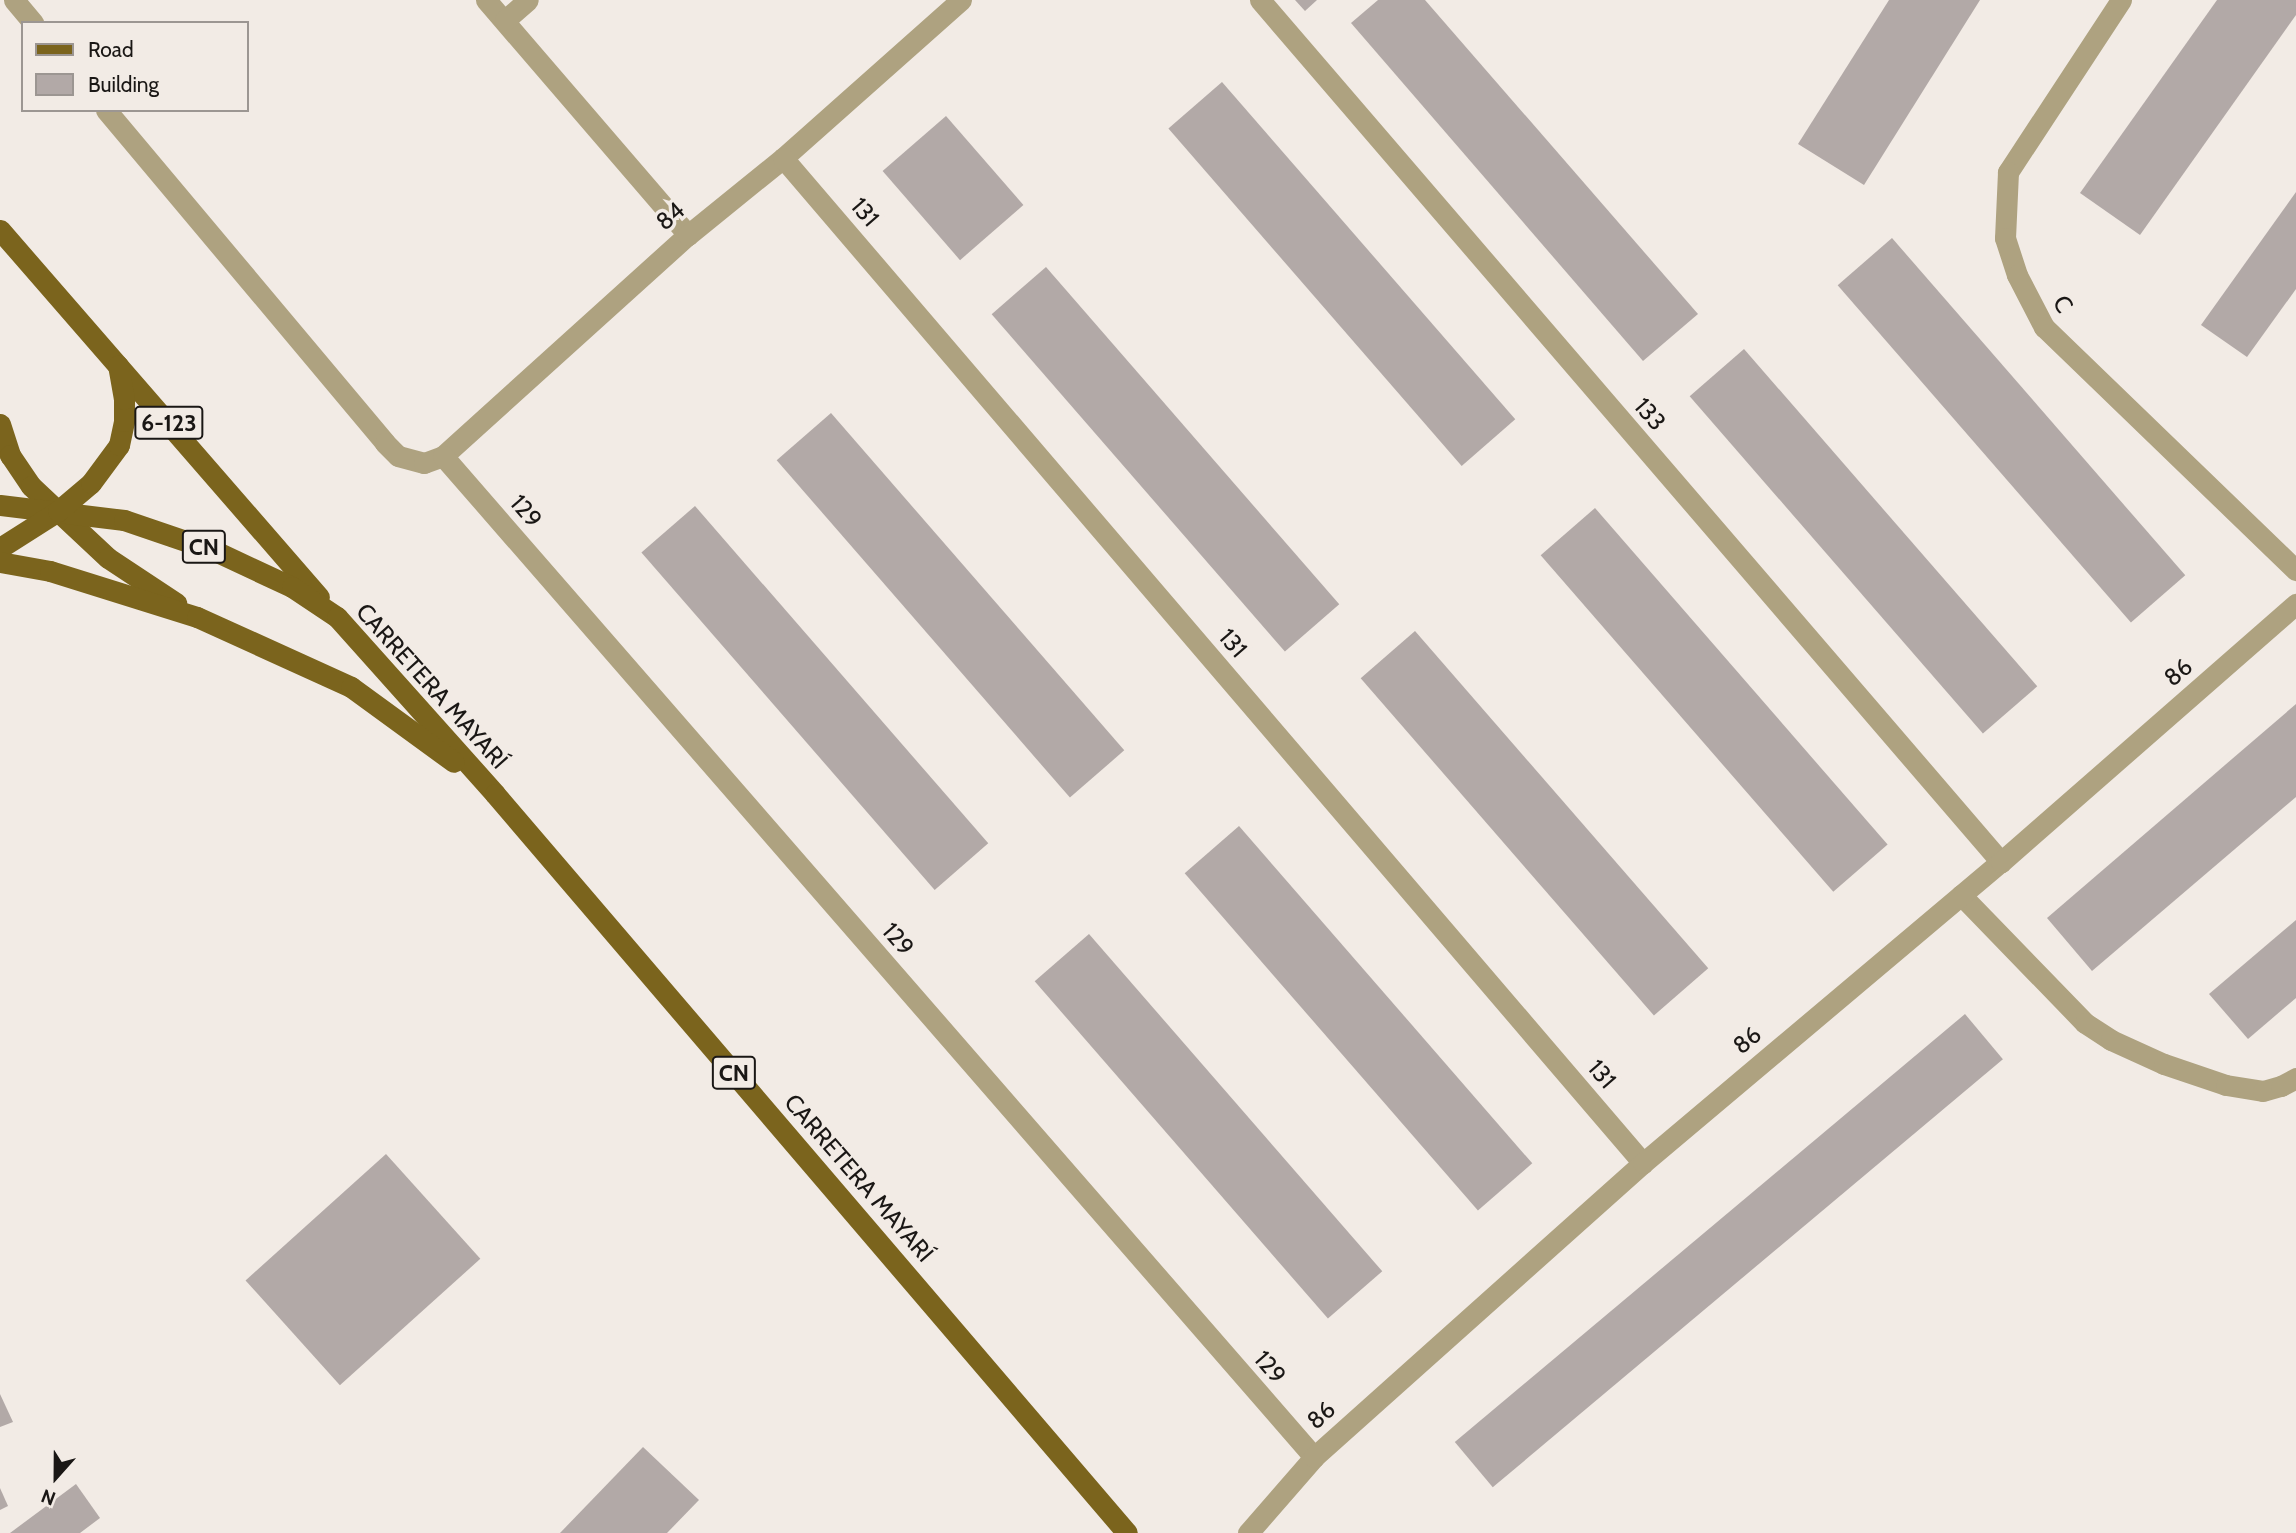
<!DOCTYPE html>
<html>
<head>
<meta charset="utf-8">
<style>
  body { margin:0 }
  #map { position:relative; width:2296px; height:1533px; overflow:hidden; background:#f2ebe5; font-family:Cabin,sans-serif }
  div>[style] { position:absolute }
  [style*='--x'] { left:calc(var(--x)*1px); top:calc(var(--y)*1px); width:calc(var(--w)*1px); rotate:calc(var(--a)*1deg) }
  .building>* { inset:0; background:#b2a9a7; transform-origin:0 0 }
  .minor>* { height:21px; margin:-10.5px; padding:0 10.5px; transform-origin:10.5px; border-radius:10.5px; background:#aea280 }
  .major>* { height:21px; margin:-10.5px; padding:0 10.5px; transform-origin:10.5px; border-radius:10.5px; background:#7b641d }
  span { translate:-50% -50%; white-space:nowrap; text-align:center; line-height:1.15; -webkit-text-stroke:7px #f2ebe5; paint-order:stroke }
  .shield-label span { padding:2px 5px; background:#f2ebe5; border:2px solid; border-radius:5px; -webkit-text-stroke-width:0 }
  .shield-label { font-size:23px; color:#1a1715; font-weight:700 }
  .street-label { font-size:24px; color:#1a1715 }
  .legend { position:absolute; left:21px; top:21px; width:228px; height:91px; box-sizing:border-box; background:#f2ebe5; border:2px solid #9c9692; margin:0; padding:9px 12px; list-style:none; font-size:21px; color:#1a1715 }
  .legend li { display:flex; align-items:center; gap:14px; height:35px }
  .legend b { width:35px; border:2px solid #9c9692 }
  .north { position:absolute; left:21px; top:1442px; width:70px; height:70px; -webkit-text-stroke:5px #f2ebe5; paint-order:stroke; rotate:201deg; font-size:19px; font-weight:700; line-height:28px; text-align:center; color:#1a1715 }
  .north::after { content:''; display:block; margin:auto; width:24px; height:32px; background:#1a1715; clip-path:polygon(50% 0,100% 100%,50% 72%,0 100%) }
</style>
</head>
<body>
<div id="map">
  <div class="building">
    <i style="clip-path:polygon(1295px 0,1317px 0,1305px 11px)"></i>
    <i style="clip-path:polygon(1378px 0,1425px 0,1698px 314px,1643px 361px,1351px 23px)"></i>
    <i style="clip-path:polygon(1889px 0,1980px 0,1864px 185px,1798px 144px)"></i>
    <i style="clip-path:polygon(2217px 0,2296px 0,2296px 15px,2140px 235px,2080px 193px)"></i>
    <i style="left:1222px;top:82px;width:447px;height:71px;rotate:49deg"></i>
    <i style="left:946px;top:116px;width:118px;height:84px;rotate:49deg"></i>
    <i style="clip-path:polygon(2296px 192px,2296px 289px,2247px 357px,2201px 325px)"></i>
    <i style="left:1892px;top:238px;width:447px;height:72px;rotate:49deg"></i>
    <i style="left:1046px;top:267px;width:447px;height:72px;rotate:49deg"></i>
    <i style="left:1744px;top:349px;width:447px;height:72px;rotate:49deg"></i>
    <i style="left:831px;top:413px;width:447px;height:72px;rotate:49deg"></i>
    <i style="left:695px;top:506px;width:447px;height:71px;rotate:49deg"></i>
    <i style="left:1595px;top:508px;width:446px;height:72px;rotate:49deg"></i>
    <i style="left:1415px;top:631px;width:447px;height:72px;rotate:49deg"></i>
    <i style="clip-path:polygon(2296px 704px,2296px 797px,2092px 971px,2047px 918px)"></i>
    <i style="left:1239px;top:826px;width:447px;height:72px;rotate:49deg"></i>
    <i style="clip-path:polygon(2296px 920px,2296px 998px,2248px 1039px,2209px 994px)"></i>
    <i style="left:1089px;top:934px;width:447px;height:72px;rotate:49deg"></i>
    <i style="left:1965px;top:1014px;width:59px;height:666px;rotate:50deg"></i>
    <i style="left:386px;top:1154px;width:141px;height:189px;rotate:48deg"></i>
    <i style="clip-path:polygon(0 1394px,13px 1422px,0 1427px)"></i>
    <i style="clip-path:polygon(643px 1447px,699px 1500px,667px 1533px,560px 1533px)"></i>
    <i style="clip-path:polygon(76px 1484px,100px 1518px,80px 1533px,10px 1533px)"></i>
    <i style="clip-path:polygon(0 1488px,8px 1506px,0 1510px)"></i>
  </div>
  <div class="minor">
    <i style="--x:14;--y:0;--w:30;--a:50"></i>
    <i style="--x:486;--y:0;--w:310;--a:49.3"></i>
    <i style="--x:1260;--y:0;--w:1137;--a:49.32"></i>
    <i style="--x:2121;--y:0;--w:206;--a:123.3"></i>
    <i style="--x:2008;--y:172;--w:66;--a:92.6"></i>
    <i style="--x:2005;--y:238;--w:39;--a:72"></i>
    <i style="--x:2017;--y:275;--w:59;--a:62.6"></i>
    <i style="--x:2044;--y:327;--w:350;--a:44"></i>
    <i style="--x:505;--y:20;--w:30;--a:-41"></i>
    <i style="--x:106;--y:110;--w:434;--a:50"></i>
    <i style="--x:385;--y:443;--w:18;--a:45"></i>
    <i style="--x:398;--y:456;--w:27;--a:15"></i>
    <i style="--x:424;--y:463;--w:20;--a:-20"></i>
    <i style="--x:443;--y:456;--w:330;--a:-42.1"></i>
    <i style="--x:688;--y:235;--w:122;--a:-39"></i>
    <i style="--x:783;--y:158;--w:238;--a:-41.6"></i>
    <i style="--x:783;--y:158;--w:1323;--a:49.45"></i>
    <i style="--x:443;--y:456;--w:1327;--a:48.97"></i>
    <i style="--x:1961;--y:895;--w:178;--a:45.9"></i>
    <i style="--x:2085;--y:1023;--w:31;--a:33"></i>
    <i style="--x:2111;--y:1040;--w:58;--a:24.4"></i>
    <i style="--x:2164;--y:1064;--w:65;--a:18.7"></i>
    <i style="--x:2226;--y:1085;--w:37;--a:9"></i>
    <i style="--x:2263;--y:1091;--w:19;--a:-16"></i>
    <i style="--x:2281;--y:1086;--w:17;--a:-28"></i>
    <i style="--x:1248;--y:1533;--w:101;--a:-49"></i>
    <i style="--x:1314;--y:1457;--w:441;--a:-41.8"></i>
    <i style="--x:1643;--y:1163;--w:468;--a:-40.1"></i>
    <i style="--x:2001;--y:862;--w:392;--a:-41.2"></i>
  </div>
  <div class="major">
    <i style="--x:0;--y:230;--w:486;--a:49"></i>
    <i style="--x:0;--y:424;--w:33;--a:72"></i>
    <i style="--x:10;--y:455;--w:37;--a:56"></i>
    <i style="--x:31;--y:486;--w:105;--a:43.1"></i>
    <i style="--x:108;--y:558;--w:82;--a:33.5"></i>
    <i style="--x:0;--y:505;--w:125;--a:6.9"></i>
    <i style="--x:124;--y:520;--w:96;--a:18.8"></i>
    <i style="--x:215;--y:551;--w:85;--a:25.1"></i>
    <i style="--x:292;--y:587;--w:54;--a:33.7"></i>
    <i style="--x:337;--y:617;--w:237;--a:48.2"></i>
    <i style="--x:495;--y:794;--w:972;--a:49.46"></i>
    <i style="--x:0;--y:548;--w:69;--a:-32.5"></i>
    <i style="--x:58;--y:511;--w:43;--a:-40.3"></i>
    <i style="--x:91;--y:483;--w:47;--a:-53.6"></i>
    <i style="--x:119;--y:445;--w:25;--a:-78"></i>
    <i style="--x:124;--y:421;--w:22;--a:-90"></i>
    <i style="--x:124;--y:399;--w:34;--a:-100"></i>
    <i style="--x:0;--y:562;--w:51;--a:10.2"></i>
    <i style="--x:50;--y:571;--w:154;--a:17.4"></i>
    <i style="--x:197;--y:617;--w:169;--a:24.4"></i>
    <i style="--x:351;--y:687;--w:127;--a:36.1"></i>
  </div>
  <div class="shield-label">
    <span style="left:169px;top:423px">6-123</span>
    <span style="left:204px;top:547px">CN</span>
    <span style="left:734px;top:1073px">CN</span>
  </div>
  <div class="street-label">
    <span style="left:865px;top:212px;rotate:49deg">131</span>
    <span style="left:670px;top:216px;rotate:-41deg">84</span>
    <span style="left:2063px;top:304px;rotate:58deg">C</span>
    <span style="left:1650px;top:414px;rotate:49deg">133</span>
    <span style="left:526px;top:511px;rotate:49deg">129</span>
    <span style="left:1233px;top:643px;rotate:49deg">131</span>
    <span style="left:2178px;top:672px;rotate:-41deg">86</span>
    <span style="left:432px;top:686px;rotate:48deg">CARRETERA MAYARÍ</span>
    <span style="left:898px;top:939px;rotate:49deg">129</span>
    <span style="left:1747px;top:1040px;rotate:-40deg">86</span>
    <span style="left:1602px;top:1074px;rotate:49deg">131</span>
    <span style="left:859px;top:1178px;rotate:49deg">CARRETERA MAYARÍ</span>
    <span style="left:1270px;top:1367px;rotate:49deg">129</span>
    <span style="left:1321px;top:1415px;rotate:-42deg">86</span>
  </div>
  <ul class="legend">
  <li><b style="height:9px;background:#7b641d"></b>Road</li>
  <li><b style="height:19px;background:#b2a9a7"></b>Building</li>
  </ul>
  <div class="north">N</div>
</div>
</body>
</html>
